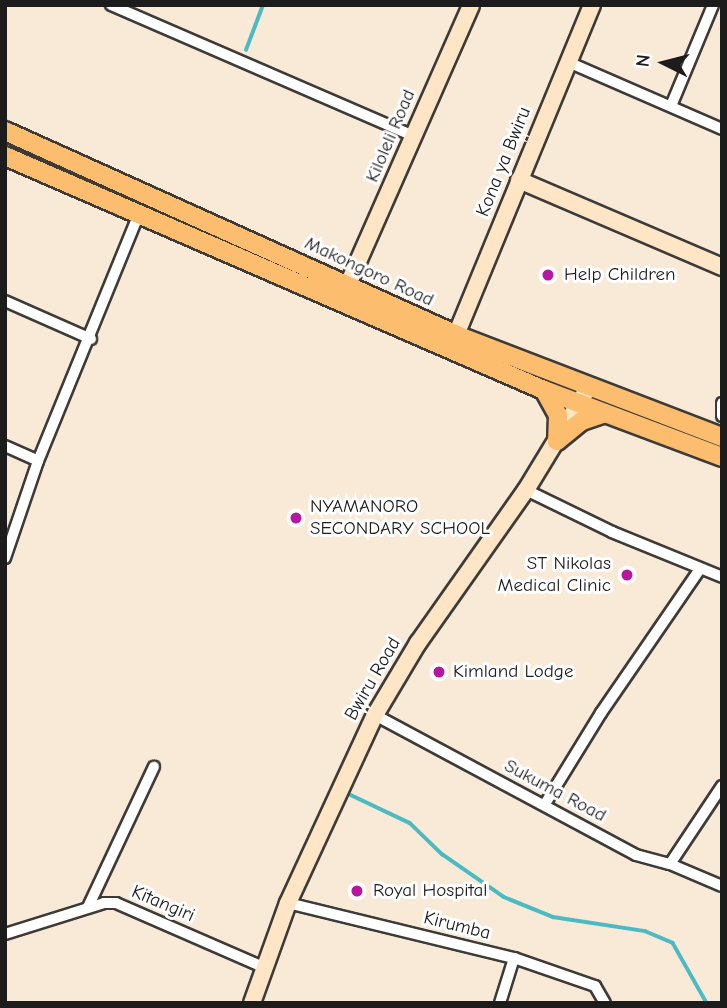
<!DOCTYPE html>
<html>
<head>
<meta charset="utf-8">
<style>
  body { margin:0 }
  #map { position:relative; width:727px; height:1008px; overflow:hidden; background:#f8ead7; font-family:"Comic Neue",sans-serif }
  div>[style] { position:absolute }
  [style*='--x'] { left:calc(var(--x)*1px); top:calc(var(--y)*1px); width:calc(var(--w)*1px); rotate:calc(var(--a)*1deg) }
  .stream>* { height:3.5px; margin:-1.75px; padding:0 1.75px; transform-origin:1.75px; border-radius:1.75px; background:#4cbac3 }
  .roads { filter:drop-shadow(2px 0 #3d3b38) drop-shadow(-2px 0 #3d3b38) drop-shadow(0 2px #3d3b38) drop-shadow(0 -2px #3d3b38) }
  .street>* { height:10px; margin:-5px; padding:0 5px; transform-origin:5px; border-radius:5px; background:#fff }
  .secondary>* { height:16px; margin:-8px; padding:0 8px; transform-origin:8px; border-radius:8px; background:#fee5c5 }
  .primary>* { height:18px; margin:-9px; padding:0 9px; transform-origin:9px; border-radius:9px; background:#fcbd6e }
  .dots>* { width:19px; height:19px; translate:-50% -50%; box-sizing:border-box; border:4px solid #fff; border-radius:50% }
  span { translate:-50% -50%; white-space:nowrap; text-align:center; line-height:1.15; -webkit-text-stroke:6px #fff; paint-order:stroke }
  .street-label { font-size:19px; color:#1c1c1c }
  .poi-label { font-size:19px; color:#1c1c1c }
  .left { translate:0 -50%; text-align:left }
  .right { translate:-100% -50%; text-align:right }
  .frame { position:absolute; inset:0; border:7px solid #1c1c1c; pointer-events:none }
  .north { position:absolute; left:629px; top:28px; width:70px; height:70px; -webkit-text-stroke:5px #fff; paint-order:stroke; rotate:276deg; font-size:19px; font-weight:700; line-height:28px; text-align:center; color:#1c1c1c }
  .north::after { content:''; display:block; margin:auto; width:24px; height:32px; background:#1c1c1c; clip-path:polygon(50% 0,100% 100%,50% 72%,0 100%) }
</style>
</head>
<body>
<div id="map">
  <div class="stream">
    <i style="--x:246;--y:50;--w:48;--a:-69.3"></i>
    <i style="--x:351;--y:795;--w:65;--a:25.4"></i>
    <i style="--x:410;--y:823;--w:45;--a:44.1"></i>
    <i style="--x:442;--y:854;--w:75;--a:34.7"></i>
    <i style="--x:504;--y:897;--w:53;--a:22.2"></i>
    <i style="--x:553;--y:917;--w:93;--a:8.7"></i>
    <i style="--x:645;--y:931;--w:30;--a:23"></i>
    <i style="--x:673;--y:943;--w:69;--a:60.5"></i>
  </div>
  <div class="roads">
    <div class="street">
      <i style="--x:111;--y:5;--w:330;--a:23.4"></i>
      <i style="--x:568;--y:62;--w:168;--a:23.5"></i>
      <i style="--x:671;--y:106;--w:109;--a:-67.4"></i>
      <i style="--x:5;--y:301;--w:94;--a:23.8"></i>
      <i style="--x:722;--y:403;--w:13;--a:90"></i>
      <i style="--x:5;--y:446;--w:36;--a:24"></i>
      <i style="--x:526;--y:490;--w:96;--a:26"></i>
      <i style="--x:612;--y:532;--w:119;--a:22.2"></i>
      <i style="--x:5;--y:558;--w:102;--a:-71.2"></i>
      <i style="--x:38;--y:461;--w:265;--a:-67.8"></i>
      <i style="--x:375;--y:715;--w:296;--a:28.2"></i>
      <i style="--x:636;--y:855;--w:35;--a:15"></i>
      <i style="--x:670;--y:864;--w:56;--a:22.9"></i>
      <i style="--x:545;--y:804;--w:107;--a:-58.4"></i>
      <i style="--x:601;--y:713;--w:175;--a:-55.5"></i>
      <i style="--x:670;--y:864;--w:94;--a:-56.3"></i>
      <i style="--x:288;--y:903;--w:233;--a:13.7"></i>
      <i style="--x:514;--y:958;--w:86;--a:19.1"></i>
      <i style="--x:595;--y:986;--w:20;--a:60"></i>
      <i style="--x:88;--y:907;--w:155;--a:-64.8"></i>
      <i style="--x:5;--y:934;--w:104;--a:-17.4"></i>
      <i style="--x:104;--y:903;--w:12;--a:0"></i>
      <i style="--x:116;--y:903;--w:160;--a:23.5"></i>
      <i style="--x:500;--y:1003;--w:47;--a:-72.7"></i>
    </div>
    <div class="secondary">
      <i style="--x:519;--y:180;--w:221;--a:23.2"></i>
      <i style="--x:342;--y:298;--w:320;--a:-66.2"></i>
      <i style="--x:456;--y:335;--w:357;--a:-67.6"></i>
      <i style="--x:252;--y:1003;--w:106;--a:-70.2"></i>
      <i style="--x:288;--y:903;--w:207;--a:-65.2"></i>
      <i style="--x:375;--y:715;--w:84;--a:-59.2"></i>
      <i style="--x:418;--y:643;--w:187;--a:-54.8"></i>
      <i style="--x:526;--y:490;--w:119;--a:-58.7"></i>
    </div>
    <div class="primary">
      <i style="--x:5;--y:131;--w:495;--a:24.3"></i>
      <i style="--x:456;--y:335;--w:285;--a:21"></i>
      <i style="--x:5;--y:156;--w:588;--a:23.47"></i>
      <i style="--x:544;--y:390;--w:190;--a:20.6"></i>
      <i style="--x:544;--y:390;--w:29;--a:61"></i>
      <i style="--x:558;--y:415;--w:26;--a:92"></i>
      <i style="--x:557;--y:441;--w:32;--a:-39"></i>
      <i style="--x:582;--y:421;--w:24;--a:-19"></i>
    </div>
  </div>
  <div class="dots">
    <i style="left:548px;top:275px;background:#b5179e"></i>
    <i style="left:296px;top:518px;background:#b5179e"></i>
    <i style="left:627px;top:575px;background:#b5179e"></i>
    <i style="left:439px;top:672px;background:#b5179e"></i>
    <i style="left:357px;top:891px;background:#b5179e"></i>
  </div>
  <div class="street-label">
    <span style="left:391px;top:136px;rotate:-67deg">Kiloleli Road</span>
    <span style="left:504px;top:162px;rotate:-68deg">Kona ya Bwiru</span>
    <span style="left:369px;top:272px;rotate:25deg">Makongoro Road</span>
    <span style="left:373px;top:679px;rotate:-60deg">Bwiru Road</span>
    <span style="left:555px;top:791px;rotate:28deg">Sukuma Road</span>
    <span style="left:163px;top:904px;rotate:23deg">Kitangiri</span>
    <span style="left:457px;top:926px;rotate:14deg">Kirumba</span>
  </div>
  <div class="poi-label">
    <span class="left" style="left:564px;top:275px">Help Children</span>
    <span class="left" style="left:310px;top:518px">NYAMANORO<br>SECONDARY SCHOOL</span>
    <span class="right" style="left:611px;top:575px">ST Nikolas<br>Medical Clinic</span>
    <span class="left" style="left:453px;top:672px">Kimland Lodge</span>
    <span class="left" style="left:373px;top:891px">Royal Hospital</span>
  </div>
  <div class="frame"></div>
  <div class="north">N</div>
</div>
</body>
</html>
